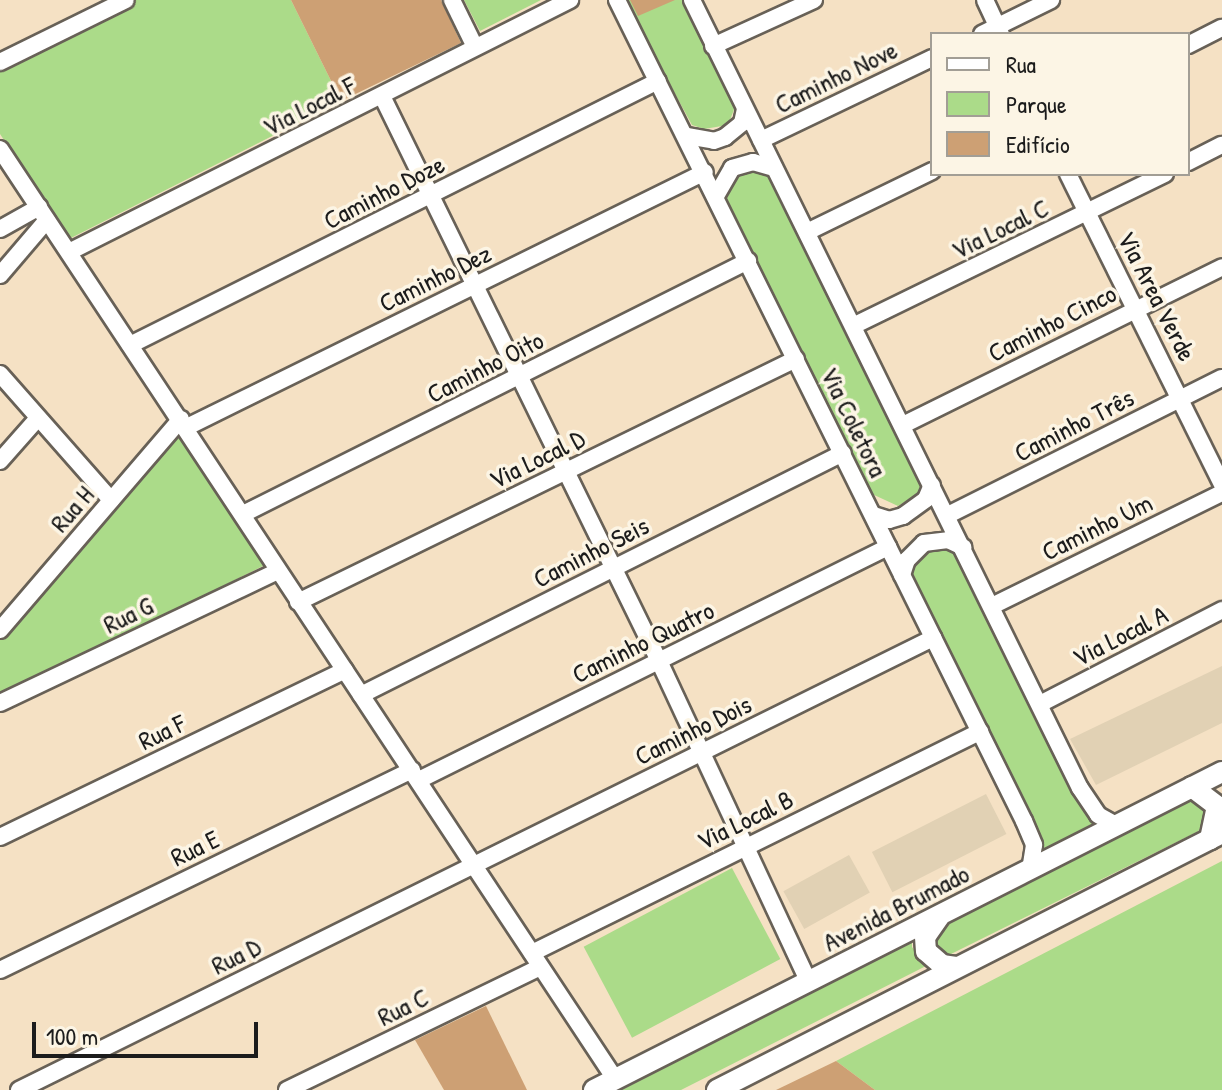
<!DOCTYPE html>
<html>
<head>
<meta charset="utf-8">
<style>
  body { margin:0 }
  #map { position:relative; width:1222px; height:1090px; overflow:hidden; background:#f5e1c4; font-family:"Patrick Hand",sans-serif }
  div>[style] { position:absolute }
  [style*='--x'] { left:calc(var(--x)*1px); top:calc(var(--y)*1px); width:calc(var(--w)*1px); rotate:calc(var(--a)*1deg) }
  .built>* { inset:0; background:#e1d1b4; transform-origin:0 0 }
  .green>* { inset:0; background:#abdb89; transform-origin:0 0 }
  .building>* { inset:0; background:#cda074 }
  .roads { filter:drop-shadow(2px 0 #686157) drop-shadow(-2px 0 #686157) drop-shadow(0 2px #686157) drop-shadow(0 -2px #686157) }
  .minor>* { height:16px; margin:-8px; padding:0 8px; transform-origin:8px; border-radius:8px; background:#fff }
  .major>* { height:20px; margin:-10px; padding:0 10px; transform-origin:10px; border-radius:10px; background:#fff }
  span { translate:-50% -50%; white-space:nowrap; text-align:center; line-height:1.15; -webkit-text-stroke:7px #fcf5e5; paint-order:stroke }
  .street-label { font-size:26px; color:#1c1c1c }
  .legend { position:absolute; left:930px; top:32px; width:260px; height:144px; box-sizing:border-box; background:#fcf5e5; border:2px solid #a29e95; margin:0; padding:10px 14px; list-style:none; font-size:24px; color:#1c1c1c }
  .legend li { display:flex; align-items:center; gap:16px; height:40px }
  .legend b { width:40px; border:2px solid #a29e95 }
  .scale { position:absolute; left:32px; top:1022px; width:226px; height:36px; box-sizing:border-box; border:4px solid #1c1c1c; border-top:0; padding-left:10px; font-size:24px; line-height:28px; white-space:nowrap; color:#1c1c1c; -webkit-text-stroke:6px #fcf5e5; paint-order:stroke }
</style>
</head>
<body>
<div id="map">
  <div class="built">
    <i style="clip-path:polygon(1222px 666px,1222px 723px,1096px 785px,1070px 739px)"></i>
    <i style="left:986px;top:794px;width:45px;height:128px;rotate:63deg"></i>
    <i style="left:849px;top:855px;width:43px;height:75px;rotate:61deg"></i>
  </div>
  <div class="green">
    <i style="clip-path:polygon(132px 0,291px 0,341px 101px,69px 239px,0 134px,0 65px)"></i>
    <i style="clip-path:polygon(464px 0,541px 0,480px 31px)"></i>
    <i style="clip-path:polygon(624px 0,683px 0,735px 107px,728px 125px,704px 129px,692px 125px)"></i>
    <i style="clip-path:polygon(763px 169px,774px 177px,921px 479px,919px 493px,898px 506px,872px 494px,725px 200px,724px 187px,741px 170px)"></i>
    <i style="clip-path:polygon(180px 425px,269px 563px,0 697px,0 638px)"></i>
    <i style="clip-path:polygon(933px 546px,957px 550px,1103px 820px,1036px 854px,1039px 835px,910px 574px,914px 563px)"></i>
    <i style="clip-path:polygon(1185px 795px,1204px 802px,1206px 824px,1197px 832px,949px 955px,932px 948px,940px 926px)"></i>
    <i style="clip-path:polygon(1222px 861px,1222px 1090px,875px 1090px,836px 1061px)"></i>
    <i style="left:732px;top:868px;width:103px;height:168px;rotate:62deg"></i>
    <i style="clip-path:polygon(912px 933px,912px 947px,926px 966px,681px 1090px,604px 1090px)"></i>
  </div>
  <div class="building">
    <i style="clip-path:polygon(291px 0,441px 0,461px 43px,341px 101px)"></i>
    <i style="clip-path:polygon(630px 0,675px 0,638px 16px)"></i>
    <i style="clip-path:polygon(486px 1006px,527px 1090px,444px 1090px,415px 1040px)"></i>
    <i style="clip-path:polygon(836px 1061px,875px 1090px,776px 1090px)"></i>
  </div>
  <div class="roads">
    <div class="minor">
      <i style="--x:452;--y:0;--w:52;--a:63.9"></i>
      <i style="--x:617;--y:0;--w:916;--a:63.63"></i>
      <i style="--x:1024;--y:821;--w:26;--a:67"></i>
      <i style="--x:1034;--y:845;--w:24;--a:99"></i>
      <i style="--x:692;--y:0;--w:878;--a:63.79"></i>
      <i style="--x:1080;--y:788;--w:32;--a:56"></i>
      <i style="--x:1098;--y:815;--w:18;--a:29"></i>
      <i style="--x:985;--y:0;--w:38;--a:65"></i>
      <i style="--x:982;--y:34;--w:77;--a:-26.2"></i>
      <i style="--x:1188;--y:45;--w:38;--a:-27"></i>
      <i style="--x:713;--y:46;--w:111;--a:-24.5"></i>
      <i style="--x:0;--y:62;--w:140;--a:-26.2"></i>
      <i style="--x:382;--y:96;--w:629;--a:63.88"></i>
      <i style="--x:659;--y:661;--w:353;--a:65"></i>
      <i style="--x:687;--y:136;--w:27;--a:10"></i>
      <i style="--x:714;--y:141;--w:12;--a:-20"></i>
      <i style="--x:725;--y:137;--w:22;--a:-39"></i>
      <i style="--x:742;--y:123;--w:14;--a:-78"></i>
      <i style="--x:761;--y:140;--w:190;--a:-25.6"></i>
      <i style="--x:0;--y:149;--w:1115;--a:56.52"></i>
      <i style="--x:1188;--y:162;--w:38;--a:-27"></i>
      <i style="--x:1068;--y:174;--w:346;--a:63.6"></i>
      <i style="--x:716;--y:196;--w:32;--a:-60"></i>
      <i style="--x:732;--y:168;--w:22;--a:-16"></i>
      <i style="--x:753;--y:162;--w:22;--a:16"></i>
      <i style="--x:0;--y:229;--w:45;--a:-29.4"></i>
      <i style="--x:807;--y:232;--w:139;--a:-26"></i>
      <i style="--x:69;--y:252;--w:561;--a:-26.7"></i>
      <i style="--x:0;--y:275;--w:72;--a:-49.5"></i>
      <i style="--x:855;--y:325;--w:345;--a:-26"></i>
      <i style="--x:130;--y:345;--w:590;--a:-26.57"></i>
      <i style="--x:0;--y:374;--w:168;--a:48.6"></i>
      <i style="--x:905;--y:424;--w:354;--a:-26.3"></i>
      <i style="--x:187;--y:427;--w:577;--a:-26.21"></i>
      <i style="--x:0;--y:461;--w:57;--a:-48.5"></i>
      <i style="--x:243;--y:514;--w:565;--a:-26.61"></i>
      <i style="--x:874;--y:515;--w:16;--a:18"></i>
      <i style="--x:889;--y:520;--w:15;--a:-16"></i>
      <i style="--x:903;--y:516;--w:29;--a:-36"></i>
      <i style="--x:926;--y:499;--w:15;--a:-67"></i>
      <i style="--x:948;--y:515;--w:306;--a:-26.6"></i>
      <i style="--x:902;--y:575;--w:16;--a:-72"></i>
      <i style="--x:907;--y:560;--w:24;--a:-45"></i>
      <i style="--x:924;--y:543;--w:24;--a:-7"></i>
      <i style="--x:948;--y:540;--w:17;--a:25"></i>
      <i style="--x:298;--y:602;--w:554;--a:-26.01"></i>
      <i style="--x:994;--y:605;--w:254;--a:-26.2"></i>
      <i style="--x:0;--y:630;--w:278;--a:-49.4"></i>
      <i style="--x:361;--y:695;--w:539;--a:-26.66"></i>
      <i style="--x:0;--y:703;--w:308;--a:-25.4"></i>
      <i style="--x:1040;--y:704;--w:205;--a:-27.3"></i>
      <i style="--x:419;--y:780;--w:524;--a:-26.42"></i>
      <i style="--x:0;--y:837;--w:383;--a:-25.8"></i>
      <i style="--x:532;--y:953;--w:500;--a:-26.3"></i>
      <i style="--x:0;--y:970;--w:458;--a:-25.9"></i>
      <i style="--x:19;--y:1090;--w:1020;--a:-26.31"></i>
      <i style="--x:287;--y:1090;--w:281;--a:-25.9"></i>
    </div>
    <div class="major">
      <i style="--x:1192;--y:787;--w:31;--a:37"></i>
      <i style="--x:1217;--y:806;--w:34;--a:102"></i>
      <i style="--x:939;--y:917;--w:24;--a:125"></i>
      <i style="--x:925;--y:937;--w:14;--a:86"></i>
      <i style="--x:926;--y:951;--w:21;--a:41"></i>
      <i style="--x:942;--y:965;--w:14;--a:8"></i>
      <i style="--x:594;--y:1090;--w:704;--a:-26.86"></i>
      <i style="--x:717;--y:1090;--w:567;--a:-26.97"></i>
    </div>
  </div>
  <div class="street-label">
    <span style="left:836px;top:77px;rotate:-26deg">Caminho Nove</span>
    <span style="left:309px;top:106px;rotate:-27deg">Via Local F</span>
    <span style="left:384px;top:192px;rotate:-27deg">Caminho Doze</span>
    <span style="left:1000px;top:229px;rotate:-26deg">Via Local C</span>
    <span style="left:435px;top:278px;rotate:-26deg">Caminho Dez</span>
    <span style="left:1157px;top:296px;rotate:63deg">Via Area Verde</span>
    <span style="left:1052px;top:323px;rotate:-27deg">Caminho Cinco</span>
    <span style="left:485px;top:367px;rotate:-27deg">Caminho Oito</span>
    <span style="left:854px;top:422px;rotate:64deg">Via Coletora</span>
    <span style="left:1074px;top:425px;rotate:-27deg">Caminho Três</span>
    <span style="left:537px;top:459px;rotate:-26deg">Via Local D</span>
    <span style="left:72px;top:509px;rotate:-49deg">Rua H</span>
    <span style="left:1097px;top:527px;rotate:-26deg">Caminho Um</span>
    <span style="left:591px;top:552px;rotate:-27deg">Caminho Seis</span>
    <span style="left:128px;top:615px;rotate:-26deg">Rua G</span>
    <span style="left:1120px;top:636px;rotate:-27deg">Via Local A</span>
    <span style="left:643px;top:642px;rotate:-26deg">Caminho Quatro</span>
    <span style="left:693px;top:730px;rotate:-26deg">Caminho Dois</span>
    <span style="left:162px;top:732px;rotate:-26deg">Rua F</span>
    <span style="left:745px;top:820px;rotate:-26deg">Via Local B</span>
    <span style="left:195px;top:848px;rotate:-26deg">Rua E</span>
    <span style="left:896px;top:908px;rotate:-27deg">Avenida Brumado</span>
    <span style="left:236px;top:956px;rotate:-26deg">Rua D</span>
    <span style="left:403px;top:1007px;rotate:-26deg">Rua C</span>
  </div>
  <ul class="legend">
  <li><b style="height:10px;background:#fff"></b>Rua</li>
  <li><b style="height:22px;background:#abdb89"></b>Parque</li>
  <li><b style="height:22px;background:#cda074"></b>Edifício</li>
  </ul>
  <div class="scale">100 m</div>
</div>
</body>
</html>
